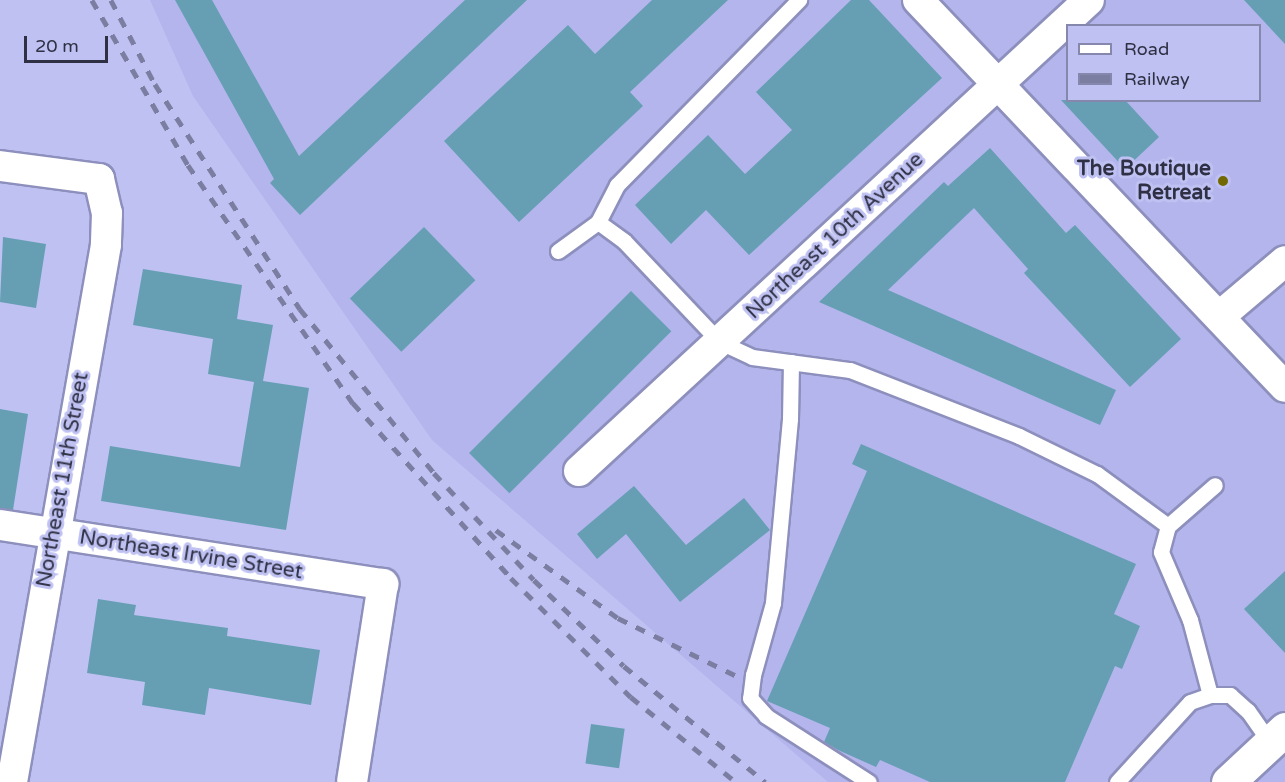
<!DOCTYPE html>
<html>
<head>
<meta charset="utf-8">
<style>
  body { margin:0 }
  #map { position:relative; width:1285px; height:782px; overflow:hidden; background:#bfc1f2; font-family:"Varela Round",sans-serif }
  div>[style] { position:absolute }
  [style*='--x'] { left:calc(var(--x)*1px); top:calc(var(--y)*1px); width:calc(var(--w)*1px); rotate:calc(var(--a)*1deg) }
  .built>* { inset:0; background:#b3b5ec }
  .building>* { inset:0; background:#669fb4; transform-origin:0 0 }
  .roads { filter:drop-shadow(2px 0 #8d8fbc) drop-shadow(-2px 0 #8d8fbc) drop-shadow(0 2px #8d8fbc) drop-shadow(0 -2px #8d8fbc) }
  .lane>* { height:15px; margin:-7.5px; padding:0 7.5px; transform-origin:7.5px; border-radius:7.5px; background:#fff }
  .street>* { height:30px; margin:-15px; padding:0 15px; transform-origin:15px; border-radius:15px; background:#fff }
  .secondary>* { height:33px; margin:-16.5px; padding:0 16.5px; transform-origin:16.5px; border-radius:16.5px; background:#fff }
  .rail>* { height:4.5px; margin-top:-2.25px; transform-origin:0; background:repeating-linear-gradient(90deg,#7c7ea1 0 10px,transparent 0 20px) }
  .dots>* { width:16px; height:16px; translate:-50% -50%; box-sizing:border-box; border:3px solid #bfc1f2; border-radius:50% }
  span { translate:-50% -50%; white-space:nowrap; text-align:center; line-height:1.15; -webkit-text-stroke:6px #bfc1f2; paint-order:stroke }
  .poi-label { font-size:21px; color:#2f3043; font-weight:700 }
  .right { translate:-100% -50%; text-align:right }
  .street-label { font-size:21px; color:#2f3043 }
  .legend { position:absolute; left:1066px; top:24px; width:195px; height:78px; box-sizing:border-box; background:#bfc1f2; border:2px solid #8587ac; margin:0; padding:8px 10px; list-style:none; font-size:18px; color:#2f3043 }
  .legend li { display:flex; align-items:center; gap:12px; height:30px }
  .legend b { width:30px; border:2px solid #8587ac }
  .scale { position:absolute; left:24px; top:36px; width:84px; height:27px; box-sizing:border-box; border:3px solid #2f3043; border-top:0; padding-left:8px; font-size:18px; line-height:21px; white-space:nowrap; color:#2f3043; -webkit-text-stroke:4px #bfc1f2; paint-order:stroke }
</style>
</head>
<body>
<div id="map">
  <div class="built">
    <i style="clip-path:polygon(evenodd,150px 0,1285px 0,1285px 782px,828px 782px,432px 440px,193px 96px,150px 0,1068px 26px,1260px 26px,1260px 100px,1068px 100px,1068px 26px)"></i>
  </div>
  <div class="building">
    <i style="clip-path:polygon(175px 0,212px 0,299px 156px,465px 0,527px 0,300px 215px,270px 183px,274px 179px)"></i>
    <i style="clip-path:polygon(652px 0,728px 0,630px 92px,643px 106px,519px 222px,444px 141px,568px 25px,595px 54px)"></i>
    <i style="clip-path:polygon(851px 0,869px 0,942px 78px,749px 255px,706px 210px,671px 244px,635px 205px,708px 135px,745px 174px,792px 130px,756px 92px)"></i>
    <i style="clip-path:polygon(1244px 0,1285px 0,1285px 44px)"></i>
    <i style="clip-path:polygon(1061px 100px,1125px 100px,1159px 137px,1125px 169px)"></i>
    <i style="clip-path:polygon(990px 148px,1066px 233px,1075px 225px,1181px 339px,1130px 387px,1024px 273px,1028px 269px,974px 208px,888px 290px,1116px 390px,1100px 425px,819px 302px,944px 182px,948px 186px)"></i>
    <i style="left:424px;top:227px;width:74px;height:103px;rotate:46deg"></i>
    <i style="clip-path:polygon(3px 237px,46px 244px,36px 308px,0 302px)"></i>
    <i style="clip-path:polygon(143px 269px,242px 285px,237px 319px,273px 325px,263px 381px,309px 388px,286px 530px,101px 501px,110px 446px,240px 467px,254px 382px,208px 374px,213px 339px,133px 325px)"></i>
    <i style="left:631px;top:291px;width:57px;height:229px;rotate:45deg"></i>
    <i style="clip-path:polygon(0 409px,28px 414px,13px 510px,0 508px)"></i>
    <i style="clip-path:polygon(861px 444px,1136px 564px,1114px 614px,1140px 626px,1122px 669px,1115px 666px,1065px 782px,930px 782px,880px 760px,876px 767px,838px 750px,824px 742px,830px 728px,767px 701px,867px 471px,852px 464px)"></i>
    <i style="clip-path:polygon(634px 486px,686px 545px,744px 498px,770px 530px,680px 602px,626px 534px,597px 559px,577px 534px)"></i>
    <i style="clip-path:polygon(1285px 571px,1285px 653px,1244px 609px)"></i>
    <i style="clip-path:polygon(98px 599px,136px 605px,134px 615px,228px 628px,227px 636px,320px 650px,311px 705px,209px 688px,205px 715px,142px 705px,145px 682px,87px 673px)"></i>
    <i style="left:591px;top:724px;width:34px;height:40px;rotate:8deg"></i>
  </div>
  <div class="roads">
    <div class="lane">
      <i style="--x:598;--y:222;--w:42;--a:-62.8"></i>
      <i style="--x:617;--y:185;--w:260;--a:-45.5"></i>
      <i style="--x:558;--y:251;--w:49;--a:-35.9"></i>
      <i style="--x:598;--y:222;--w:32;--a:36"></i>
      <i style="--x:624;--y:241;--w:139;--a:46.5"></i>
      <i style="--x:720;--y:342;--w:35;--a:25"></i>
      <i style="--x:752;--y:357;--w:99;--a:7.6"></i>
      <i style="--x:850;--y:370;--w:181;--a:21.3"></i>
      <i style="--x:1019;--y:436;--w:87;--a:26"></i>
      <i style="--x:1097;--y:474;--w:88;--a:36.2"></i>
      <i style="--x:791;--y:362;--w:57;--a:91"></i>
      <i style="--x:790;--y:419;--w:185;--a:95.3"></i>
      <i style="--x:773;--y:603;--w:75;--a:105.5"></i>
      <i style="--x:753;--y:675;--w:23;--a:97"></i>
      <i style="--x:750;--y:698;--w:24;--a:48"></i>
      <i style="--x:766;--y:716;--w:122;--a:32.7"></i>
      <i style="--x:1210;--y:695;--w:78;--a:-104.9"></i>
      <i style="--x:1190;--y:620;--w:74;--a:-113.1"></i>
      <i style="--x:1161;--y:552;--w:27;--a:-75"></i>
      <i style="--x:1168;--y:526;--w:62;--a:-41.1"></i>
      <i style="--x:1117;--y:782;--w:108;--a:-47.6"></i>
      <i style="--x:1190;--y:702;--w:21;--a:-19"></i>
      <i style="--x:1210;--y:695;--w:20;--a:0"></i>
      <i style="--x:1230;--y:695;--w:24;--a:42"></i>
      <i style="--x:1248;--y:711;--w:39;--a:55"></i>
    </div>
    <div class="street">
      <i style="--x:918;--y:0;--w:533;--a:46.52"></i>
      <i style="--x:0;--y:166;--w:100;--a:7.5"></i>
      <i style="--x:99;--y:179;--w:35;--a:77"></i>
      <i style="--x:107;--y:213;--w:32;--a:92"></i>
      <i style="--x:106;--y:245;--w:545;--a:99.93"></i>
      <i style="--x:1220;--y:316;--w:85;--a:-40.2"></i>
      <i style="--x:579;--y:471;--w:694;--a:-42.72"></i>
      <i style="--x:0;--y:525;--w:388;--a:8.8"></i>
      <i style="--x:383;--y:584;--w:200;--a:98.9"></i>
    </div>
    <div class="secondary">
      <i style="--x:1228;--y:782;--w:78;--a:-42.9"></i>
    </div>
  </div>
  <div class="rail">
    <i style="--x:92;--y:0;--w:191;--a:59.8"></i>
    <i style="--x:188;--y:165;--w:290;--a:55.3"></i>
    <i style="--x:353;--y:403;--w:236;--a:47.9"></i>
    <i style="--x:511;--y:578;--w:169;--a:44.8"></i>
    <i style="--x:631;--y:697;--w:135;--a:39"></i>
    <i style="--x:111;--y:0;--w:95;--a:62.4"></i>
    <i style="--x:155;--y:84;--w:268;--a:57.2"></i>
    <i style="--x:300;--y:309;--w:212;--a:50.7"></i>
    <i style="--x:434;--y:473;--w:146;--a:46.9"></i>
    <i style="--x:534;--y:580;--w:124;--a:43.7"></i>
    <i style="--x:624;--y:666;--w:183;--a:39.4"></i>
    <i style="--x:496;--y:530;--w:150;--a:35.8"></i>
    <i style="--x:618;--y:618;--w:135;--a:26"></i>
  </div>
  <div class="dots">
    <i style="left:1223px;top:181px;background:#726800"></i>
  </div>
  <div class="poi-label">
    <span class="right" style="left:1211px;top:181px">The Boutique<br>Retreat</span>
  </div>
  <div class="street-label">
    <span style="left:835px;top:236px;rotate:-43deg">Northeast 10th Avenue</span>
    <span style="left:63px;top:480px;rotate:-80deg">Northeast 11th Street</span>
    <span style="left:191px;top:555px;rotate:9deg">Northeast Irvine Street</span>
  </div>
  <ul class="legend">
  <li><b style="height:8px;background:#fff"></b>Road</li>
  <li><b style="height:8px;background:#7c7ea1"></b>Railway</li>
  </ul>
  <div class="scale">20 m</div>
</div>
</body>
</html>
